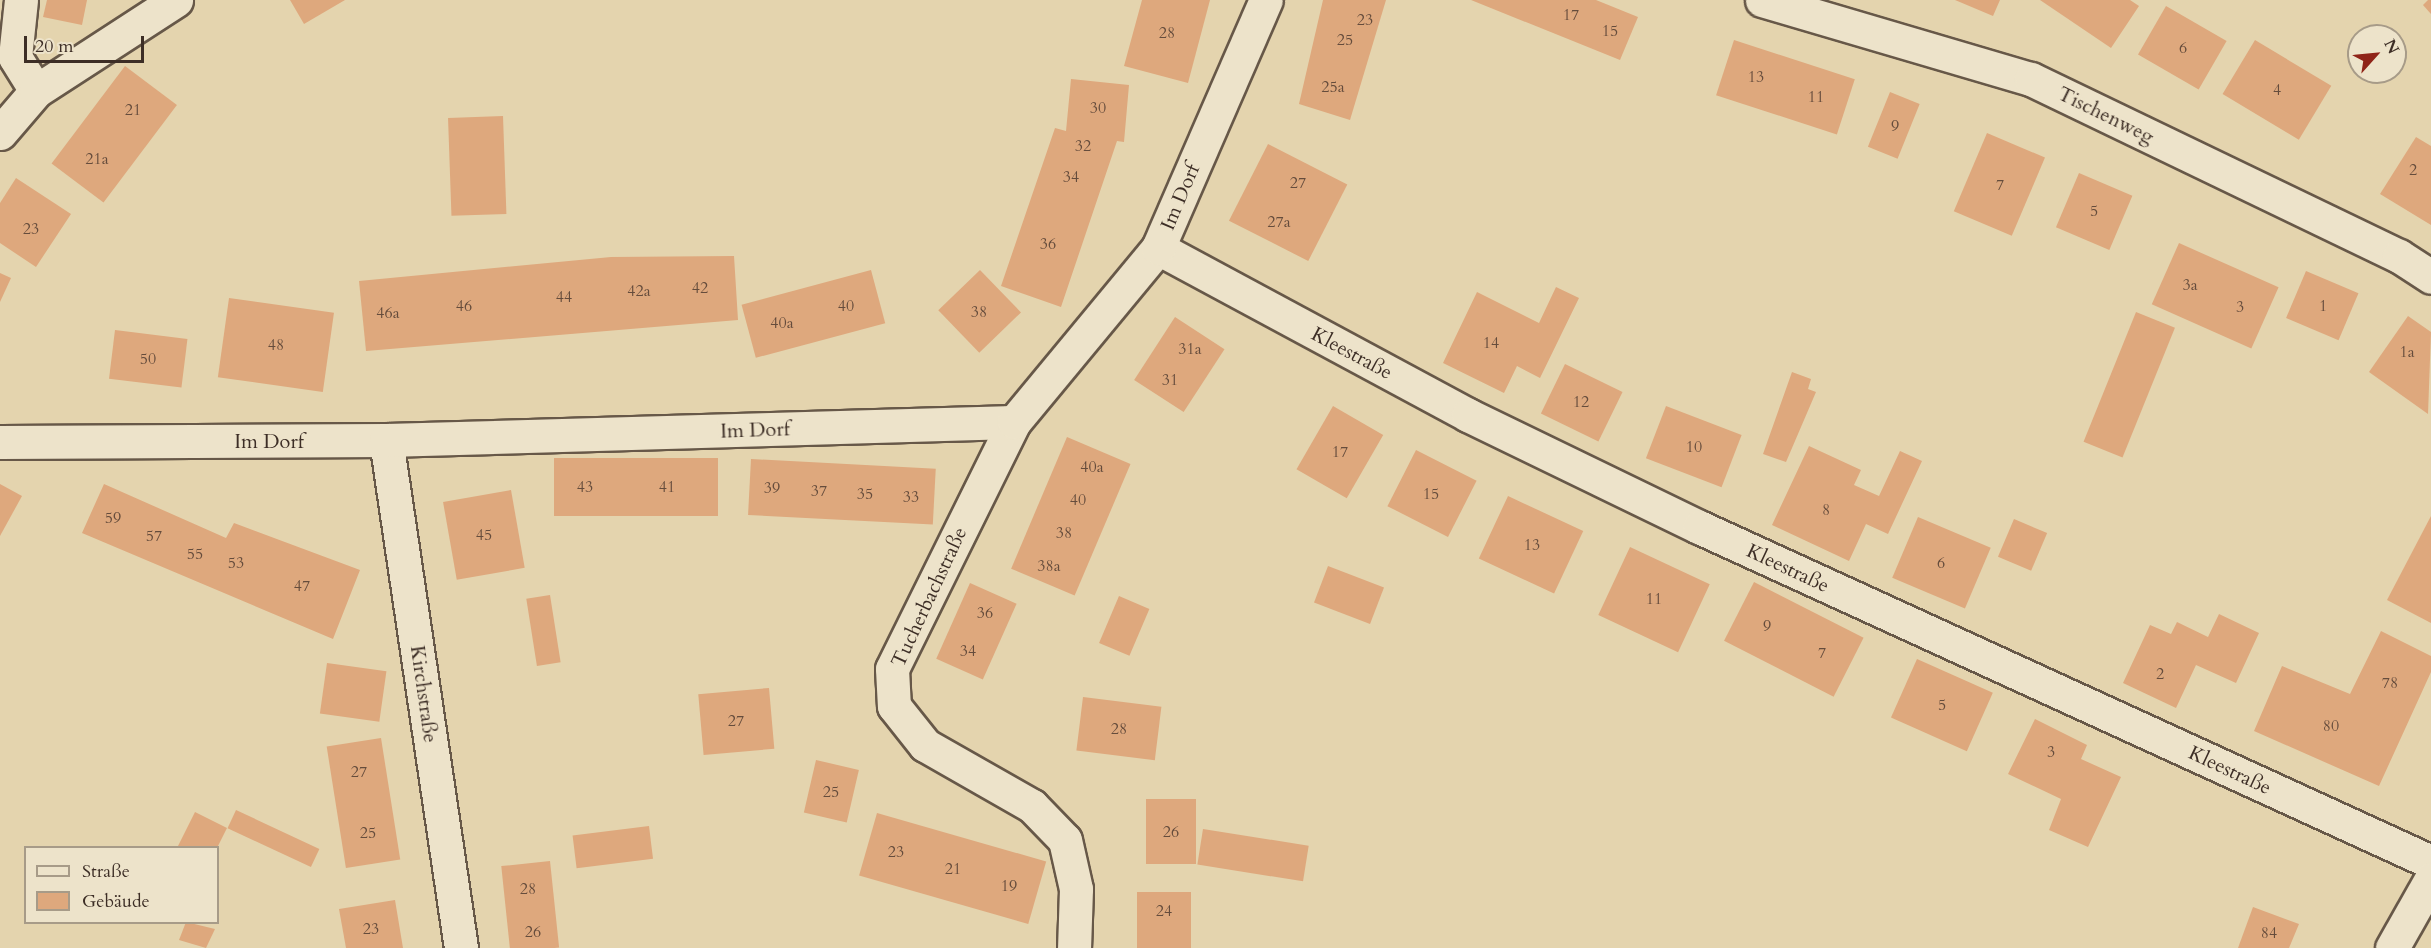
<!DOCTYPE html>
<html>
<head>
<meta charset="utf-8">
<style>
  body { margin:0 }
  #map { position:relative; width:2431px; height:948px; overflow:hidden; background:#e4d4ae; font-family:Cardo,serif }
  div>[style] { position:absolute }
  [style*='--x'] { left:calc(var(--x)*1px); top:calc(var(--y)*1px); width:calc(var(--w)*1px); rotate:calc(var(--a)*1deg) }
  .building>* { inset:0; background:#dea87d; transform-origin:0 0 }
  .roads { filter:drop-shadow(2px 0 #675848) drop-shadow(-2px 0 #675848) drop-shadow(0 2px #675848) drop-shadow(0 -2px #675848) }
  .street>* { height:33px; margin:-16.5px; padding:0 16.5px; transform-origin:16.5px; border-radius:16.5px; background:#ede3ca }
  .secondary>* { height:33px; margin:-16.5px; padding:0 16.5px; transform-origin:16.5px; border-radius:16.5px; background:#ede3ca }
  span { translate:-50% -50%; white-space:nowrap; text-align:center; line-height:1.15; -webkit-text-stroke:4.5px #ede3ca; paint-order:stroke }
  .number-label { font-size:16px; color:#654c3c }
  .number-label span { -webkit-text-stroke-width:0 }
  .street-label { font-size:20px; color:#3d2e26 }
  .legend { position:absolute; left:24px; top:846px; width:195px; height:78px; box-sizing:border-box; background:#ede3ca; border:2px solid #a79b88; margin:0; padding:8px 10px; list-style:none; font-size:18px; color:#3d2e26 }
  .legend li { display:flex; align-items:center; gap:12px; height:30px }
  .legend b { width:30px; border:2px solid #a79b88 }
  .north { position:absolute; left:2347px; top:24px; width:60px; height:60px; box-sizing:border-box; background:#ede3ca; border:2px solid #a79b88; border-radius:50%; rotate:63deg; font-size:16px; font-weight:700; line-height:24px; text-align:center; color:#3d2e26 }
  .north::after { content:''; display:block; margin:auto; width:21px; height:27px; background:#8f2418; clip-path:polygon(50% 0,100% 100%,50% 72%,0 100%) }
  .scale { position:absolute; left:24px; top:36px; width:120px; height:27px; box-sizing:border-box; border:3px solid #3d2e26; border-top:0; padding-left:8px; font-size:18px; line-height:21px; white-space:nowrap; color:#3d2e26; -webkit-text-stroke:4px #ede3ca; paint-order:stroke }
</style>
</head>
<body>
<div id="map">
  <div class="building">
    <i style="clip-path:polygon(47px 0,87px 0,82px 25px,43px 17px)"></i>
    <i style="clip-path:polygon(290px 0,345px 0,304px 24px)"></i>
    <i style="clip-path:polygon(1142px 0,1210px 0,1188px 83px,1124px 66px)"></i>
    <i style="clip-path:polygon(1323px 0,1386px 0,1350px 120px,1299px 104px)"></i>
    <i style="clip-path:polygon(1471px 0,1596px 0,1638px 17px,1620px 60px)"></i>
    <i style="clip-path:polygon(1955px 0,2000px 0,1993px 16px)"></i>
    <i style="clip-path:polygon(2040px 0,2130px 0,2139px 6px,2111px 48px)"></i>
    <i style="clip-path:polygon(2428px 0,2431px 0,2431px 14px,2423px 5px)"></i>
    <i style="left:2166px;top:6px;width:70px;height:56px;rotate:30deg"></i>
    <i style="left:1734px;top:40px;width:127px;height:58px;rotate:18deg"></i>
    <i style="left:2255px;top:40px;width:89px;height:63px;rotate:31deg"></i>
    <i style="left:125px;top:66px;width:65px;height:122px;rotate:37deg"></i>
    <i style="clip-path:polygon(1071px 79px,1129px 85px,1124px 142px,1117px 141px,1061px 307px,1001px 286px,1055px 128px,1066px 131px)"></i>
    <i style="left:1890px;top:92px;width:32px;height:59px;rotate:22deg"></i>
    <i style="left:503px;top:116px;width:98px;height:55px;rotate:88deg"></i>
    <i style="left:1987px;top:133px;width:63px;height:85px;rotate:23deg"></i>
    <i style="clip-path:polygon(2416px 137px,2431px 146px,2431px 225px,2380px 194px)"></i>
    <i style="left:1268px;top:144px;width:89px;height:86px;rotate:27deg"></i>
    <i style="left:2079px;top:173px;width:58px;height:59px;rotate:23deg"></i>
    <i style="clip-path:polygon(16px 178px,71px 214px,36px 267px,0 243px,0 203px)"></i>
    <i style="left:2179px;top:243px;width:109px;height:67px;rotate:24deg"></i>
    <i style="clip-path:polygon(734px 256px,738px 320px,366px 351px,359px 281px,611px 257px)"></i>
    <i style="left:871px;top:270px;width:55px;height:134px;rotate:75deg"></i>
    <i style="left:980px;top:270px;width:59px;height:58px;rotate:46deg"></i>
    <i style="left:2306px;top:271px;width:57px;height:51px;rotate:23deg"></i>
    <i style="clip-path:polygon(0 273px,11px 278px,0 302px)"></i>
    <i style="clip-path:polygon(1556px 287px,1579px 298px,1540px 378px,1517px 366px,1504px 393px,1443px 363px,1477px 292px,1539px 323px)"></i>
    <i style="left:229px;top:298px;width:106px;height:80px;rotate:8deg"></i>
    <i style="left:2136px;top:312px;width:42px;height:140px;rotate:22deg"></i>
    <i style="clip-path:polygon(2408px 316px,2431px 332px,2428px 414px,2369px 372px)"></i>
    <i style="left:1175px;top:317px;width:59px;height:75px;rotate:33deg"></i>
    <i style="left:115px;top:330px;width:73px;height:49px;rotate:7deg"></i>
    <i style="left:1565px;top:364px;width:64px;height:55px;rotate:26deg"></i>
    <i style="clip-path:polygon(1792px 372px,1811px 379px,1808px 389px,1816px 392px,1786px 462px,1763px 454px)"></i>
    <i style="left:1333px;top:406px;width:58px;height:73px;rotate:30deg"></i>
    <i style="left:1666px;top:406px;width:81px;height:56px;rotate:21deg"></i>
    <i style="left:1067px;top:437px;width:69px;height:143px;rotate:23deg"></i>
    <i style="clip-path:polygon(1809px 446px,1861px 470px,1854px 485px,1879px 496px,1900px 451px,1922px 461px,1888px 534px,1866px 524px,1849px 561px,1772px 525px)"></i>
    <i style="left:1416px;top:450px;width:68px;height:63px;rotate:27deg"></i>
    <i style="left:554px;top:458px;width:164px;height:58px"></i>
    <i style="left:751px;top:459px;width:185px;height:56px;rotate:3deg"></i>
    <i style="clip-path:polygon(0 484px,22px 496px,0 536px)"></i>
    <i style="clip-path:polygon(104px 484px,226px 538px,234px 523px,360px 570px,333px 639px,82px 533px)"></i>
    <i style="left:511px;top:490px;width:79px;height:69px;rotate:80deg"></i>
    <i style="left:1508px;top:496px;width:83px;height:69px;rotate:25deg"></i>
    <i style="clip-path:polygon(2431px 516px,2431px 623px,2387px 600px)"></i>
    <i style="left:1918px;top:517px;width:79px;height:66px;rotate:23deg"></i>
    <i style="left:2014px;top:519px;width:36px;height:41px;rotate:23deg"></i>
    <i style="left:1630px;top:547px;width:88px;height:75px;rotate:25deg"></i>
    <i style="left:1328px;top:566px;width:60px;height:39px;rotate:21deg"></i>
    <i style="left:1754px;top:582px;width:123px;height:66px;rotate:27deg"></i>
    <i style="left:970px;top:583px;width:51px;height:83px;rotate:24deg"></i>
    <i style="left:550px;top:595px;width:68px;height:24px;rotate:81deg"></i>
    <i style="left:1119px;top:596px;width:33px;height:51px;rotate:23deg"></i>
    <i style="clip-path:polygon(2219px 614px,2259px 633px,2236px 683px,2196px 665px,2176px 708px,2123px 683px,2150px 625px,2171px 634px,2177px 622px,2208px 637px)"></i>
    <i style="clip-path:polygon(2381px 631px,2431px 656px,2431px 672px,2379px 786px,2254px 731px,2282px 666px,2350px 694px)"></i>
    <i style="left:1917px;top:659px;width:83px;height:64px;rotate:24deg"></i>
    <i style="left:327px;top:663px;width:60px;height:51px;rotate:8deg"></i>
    <i style="left:769px;top:688px;width:61px;height:71px;rotate:85deg"></i>
    <i style="left:1083px;top:697px;width:79px;height:54px;rotate:7deg"></i>
    <i style="clip-path:polygon(2035px 719px,2087px 745px,2081px 759px,2121px 777px,2088px 847px,2049px 830px,2061px 799px,2008px 774px)"></i>
    <i style="left:381px;top:738px;width:123px;height:55px;rotate:81deg"></i>
    <i style="left:816px;top:760px;width:44px;height:54px;rotate:13deg"></i>
    <i style="left:1146px;top:799px;width:50px;height:65px"></i>
    <i style="left:236px;top:810px;width:92px;height:20px;rotate:25deg"></i>
    <i style="clip-path:polygon(195px 812px,227px 828px,217px 848px,177px 848px)"></i>
    <i style="left:877px;top:813px;width:176px;height:65px;rotate:16deg"></i>
    <i style="left:649px;top:826px;width:33px;height:77px;rotate:83deg"></i>
    <i style="left:1203px;top:829px;width:107px;height:36px;rotate:9deg"></i>
    <i style="left:550px;top:861px;width:87px;height:49px;rotate:84deg"></i>
    <i style="left:1191px;top:892px;width:56px;height:54px;rotate:90deg"></i>
    <i style="clip-path:polygon(395px 900px,403px 948px,346px 948px,339px 909px)"></i>
    <i style="clip-path:polygon(2253px 907px,2299px 924px,2289px 948px,2238px 948px)"></i>
    <i style="clip-path:polygon(186px 922px,215px 929px,206px 948px,179px 940px)"></i>
  </div>
  <div class="roads">
    <div class="street">
      <i style="--x:21;--y:0;--w:57;--a:96"></i>
      <i style="--x:15;--y:57;--w:40;--a:58"></i>
      <i style="--x:1762;--y:0;--w:280;--a:16.4"></i>
      <i style="--x:2031;--y:79;--w:408;--a:25.7"></i>
      <i style="--x:2399;--y:256;--w:38;--a:33"></i>
      <i style="--x:0;--y:133;--w:55;--a:-49.4"></i>
      <i style="--x:36;--y:91;--w:167;--a:-33"></i>
      <i style="--x:1158;--y:248;--w:352;--a:28.3"></i>
      <i style="--x:1468;--y:415;--w:257;--a:25.9"></i>
      <i style="--x:1699;--y:527;--w:805;--a:24.59"></i>
      <i style="--x:1014;--y:422;--w:275;--a:116.3"></i>
      <i style="--x:892;--y:669;--w:37;--a:87"></i>
      <i style="--x:894;--y:706;--w:50;--a:51.5"></i>
      <i style="--x:925;--y:745;--w:123;--a:29.7"></i>
      <i style="--x:1032;--y:806;--w:47;--a:45.9"></i>
      <i style="--x:1065;--y:840;--w:50;--a:77.3"></i>
      <i style="--x:1076;--y:889;--w:59;--a:91.9"></i>
      <i style="--x:386;--y:440;--w:514;--a:81.6"></i>
      <i style="--x:0;--y:442;--w:386;--a:-0.3"></i>
      <i style="--x:386;--y:440;--w:628;--a:-1.64"></i>
      <i style="--x:1014;--y:422;--w:226;--a:-50.4"></i>
      <i style="--x:1158;--y:248;--w:270;--a:-66.5"></i>
    </div>
    <div class="secondary">
      <i style="--x:2392;--y:948;--w:79;--a:-60.5"></i>
    </div>
  </div>
  <div class="number-label">
    <span style="left:1571px;top:15px">17</span>
    <span style="left:1365px;top:20px">23</span>
    <span style="left:1610px;top:31px">15</span>
    <span style="left:1167px;top:33px">28</span>
    <span style="left:1345px;top:40px">25</span>
    <span style="left:2183px;top:48px">6</span>
    <span style="left:1756px;top:77px">13</span>
    <span style="left:1333px;top:87px">25a</span>
    <span style="left:2277px;top:90px">4</span>
    <span style="left:1816px;top:97px">11</span>
    <span style="left:1098px;top:108px">30</span>
    <span style="left:133px;top:110px">21</span>
    <span style="left:1895px;top:126px">9</span>
    <span style="left:1083px;top:146px">32</span>
    <span style="left:97px;top:159px">21a</span>
    <span style="left:2413px;top:170px">2</span>
    <span style="left:1071px;top:177px">34</span>
    <span style="left:1298px;top:183px">27</span>
    <span style="left:2000px;top:185px">7</span>
    <span style="left:2094px;top:211px">5</span>
    <span style="left:1279px;top:222px">27a</span>
    <span style="left:31px;top:229px">23</span>
    <span style="left:1048px;top:244px">36</span>
    <span style="left:2190px;top:285px">3a</span>
    <span style="left:700px;top:288px">42</span>
    <span style="left:639px;top:291px">42a</span>
    <span style="left:564px;top:297px">44</span>
    <span style="left:464px;top:306px">46</span>
    <span style="left:846px;top:306px">40</span>
    <span style="left:2323px;top:306px">1</span>
    <span style="left:2240px;top:307px">3</span>
    <span style="left:979px;top:312px">38</span>
    <span style="left:388px;top:313px">46a</span>
    <span style="left:782px;top:323px">40a</span>
    <span style="left:1491px;top:343px">14</span>
    <span style="left:276px;top:345px">48</span>
    <span style="left:1190px;top:349px">31a</span>
    <span style="left:2407px;top:352px">1a</span>
    <span style="left:148px;top:359px">50</span>
    <span style="left:1170px;top:380px">31</span>
    <span style="left:1581px;top:402px">12</span>
    <span style="left:1694px;top:447px">10</span>
    <span style="left:1340px;top:452px">17</span>
    <span style="left:1092px;top:467px">40a</span>
    <span style="left:585px;top:487px">43</span>
    <span style="left:667px;top:487px">41</span>
    <span style="left:772px;top:488px">39</span>
    <span style="left:819px;top:491px">37</span>
    <span style="left:865px;top:494px">35</span>
    <span style="left:1431px;top:494px">15</span>
    <span style="left:911px;top:497px">33</span>
    <span style="left:1078px;top:500px">40</span>
    <span style="left:1826px;top:510px">8</span>
    <span style="left:113px;top:518px">59</span>
    <span style="left:1064px;top:533px">38</span>
    <span style="left:484px;top:535px">45</span>
    <span style="left:154px;top:536px">57</span>
    <span style="left:1532px;top:545px">13</span>
    <span style="left:195px;top:554px">55</span>
    <span style="left:236px;top:563px">53</span>
    <span style="left:1941px;top:563px">6</span>
    <span style="left:1049px;top:566px">38a</span>
    <span style="left:302px;top:586px">47</span>
    <span style="left:1654px;top:599px">11</span>
    <span style="left:985px;top:613px">36</span>
    <span style="left:1767px;top:626px">9</span>
    <span style="left:968px;top:651px">34</span>
    <span style="left:1822px;top:653px">7</span>
    <span style="left:2160px;top:674px">2</span>
    <span style="left:2390px;top:683px">78</span>
    <span style="left:1942px;top:705px">5</span>
    <span style="left:736px;top:721px">27</span>
    <span style="left:2331px;top:726px">80</span>
    <span style="left:1119px;top:729px">28</span>
    <span style="left:2051px;top:752px">3</span>
    <span style="left:359px;top:772px">27</span>
    <span style="left:831px;top:792px">25</span>
    <span style="left:1171px;top:832px">26</span>
    <span style="left:368px;top:833px">25</span>
    <span style="left:896px;top:852px">23</span>
    <span style="left:953px;top:869px">21</span>
    <span style="left:1009px;top:886px">19</span>
    <span style="left:528px;top:889px">28</span>
    <span style="left:1164px;top:911px">24</span>
    <span style="left:371px;top:929px">23</span>
    <span style="left:533px;top:932px">26</span>
    <span style="left:2269px;top:933px">84</span>
  </div>
  <div class="street-label">
    <span style="left:2106px;top:115px;rotate:26deg">Tischenweg</span>
    <span style="left:1180px;top:197px;rotate:-67deg">Im Dorf</span>
    <span style="left:1352px;top:353px;rotate:28deg">Kleestraße</span>
    <span style="left:755px;top:430px;rotate:-2deg">Im Dorf</span>
    <span style="left:269px;top:441px">Im Dorf</span>
    <span style="left:1788px;top:568px;rotate:25deg">Kleestraße</span>
    <span style="left:929px;top:597px;rotate:-65deg">Tucherbachstraße</span>
    <span style="left:424px;top:694px;rotate:82deg">Kirchstraße</span>
    <span style="left:2230px;top:770px;rotate:25deg">Kleestraße</span>
  </div>
  <ul class="legend">
  <li><b style="height:8px;background:#ede3ca"></b>Straße</li>
  <li><b style="height:16px;background:#dea87d"></b>Gebäude</li>
  </ul>
  <div class="north">N</div>
  <div class="scale">20 m</div>
</div>
</body>
</html>
